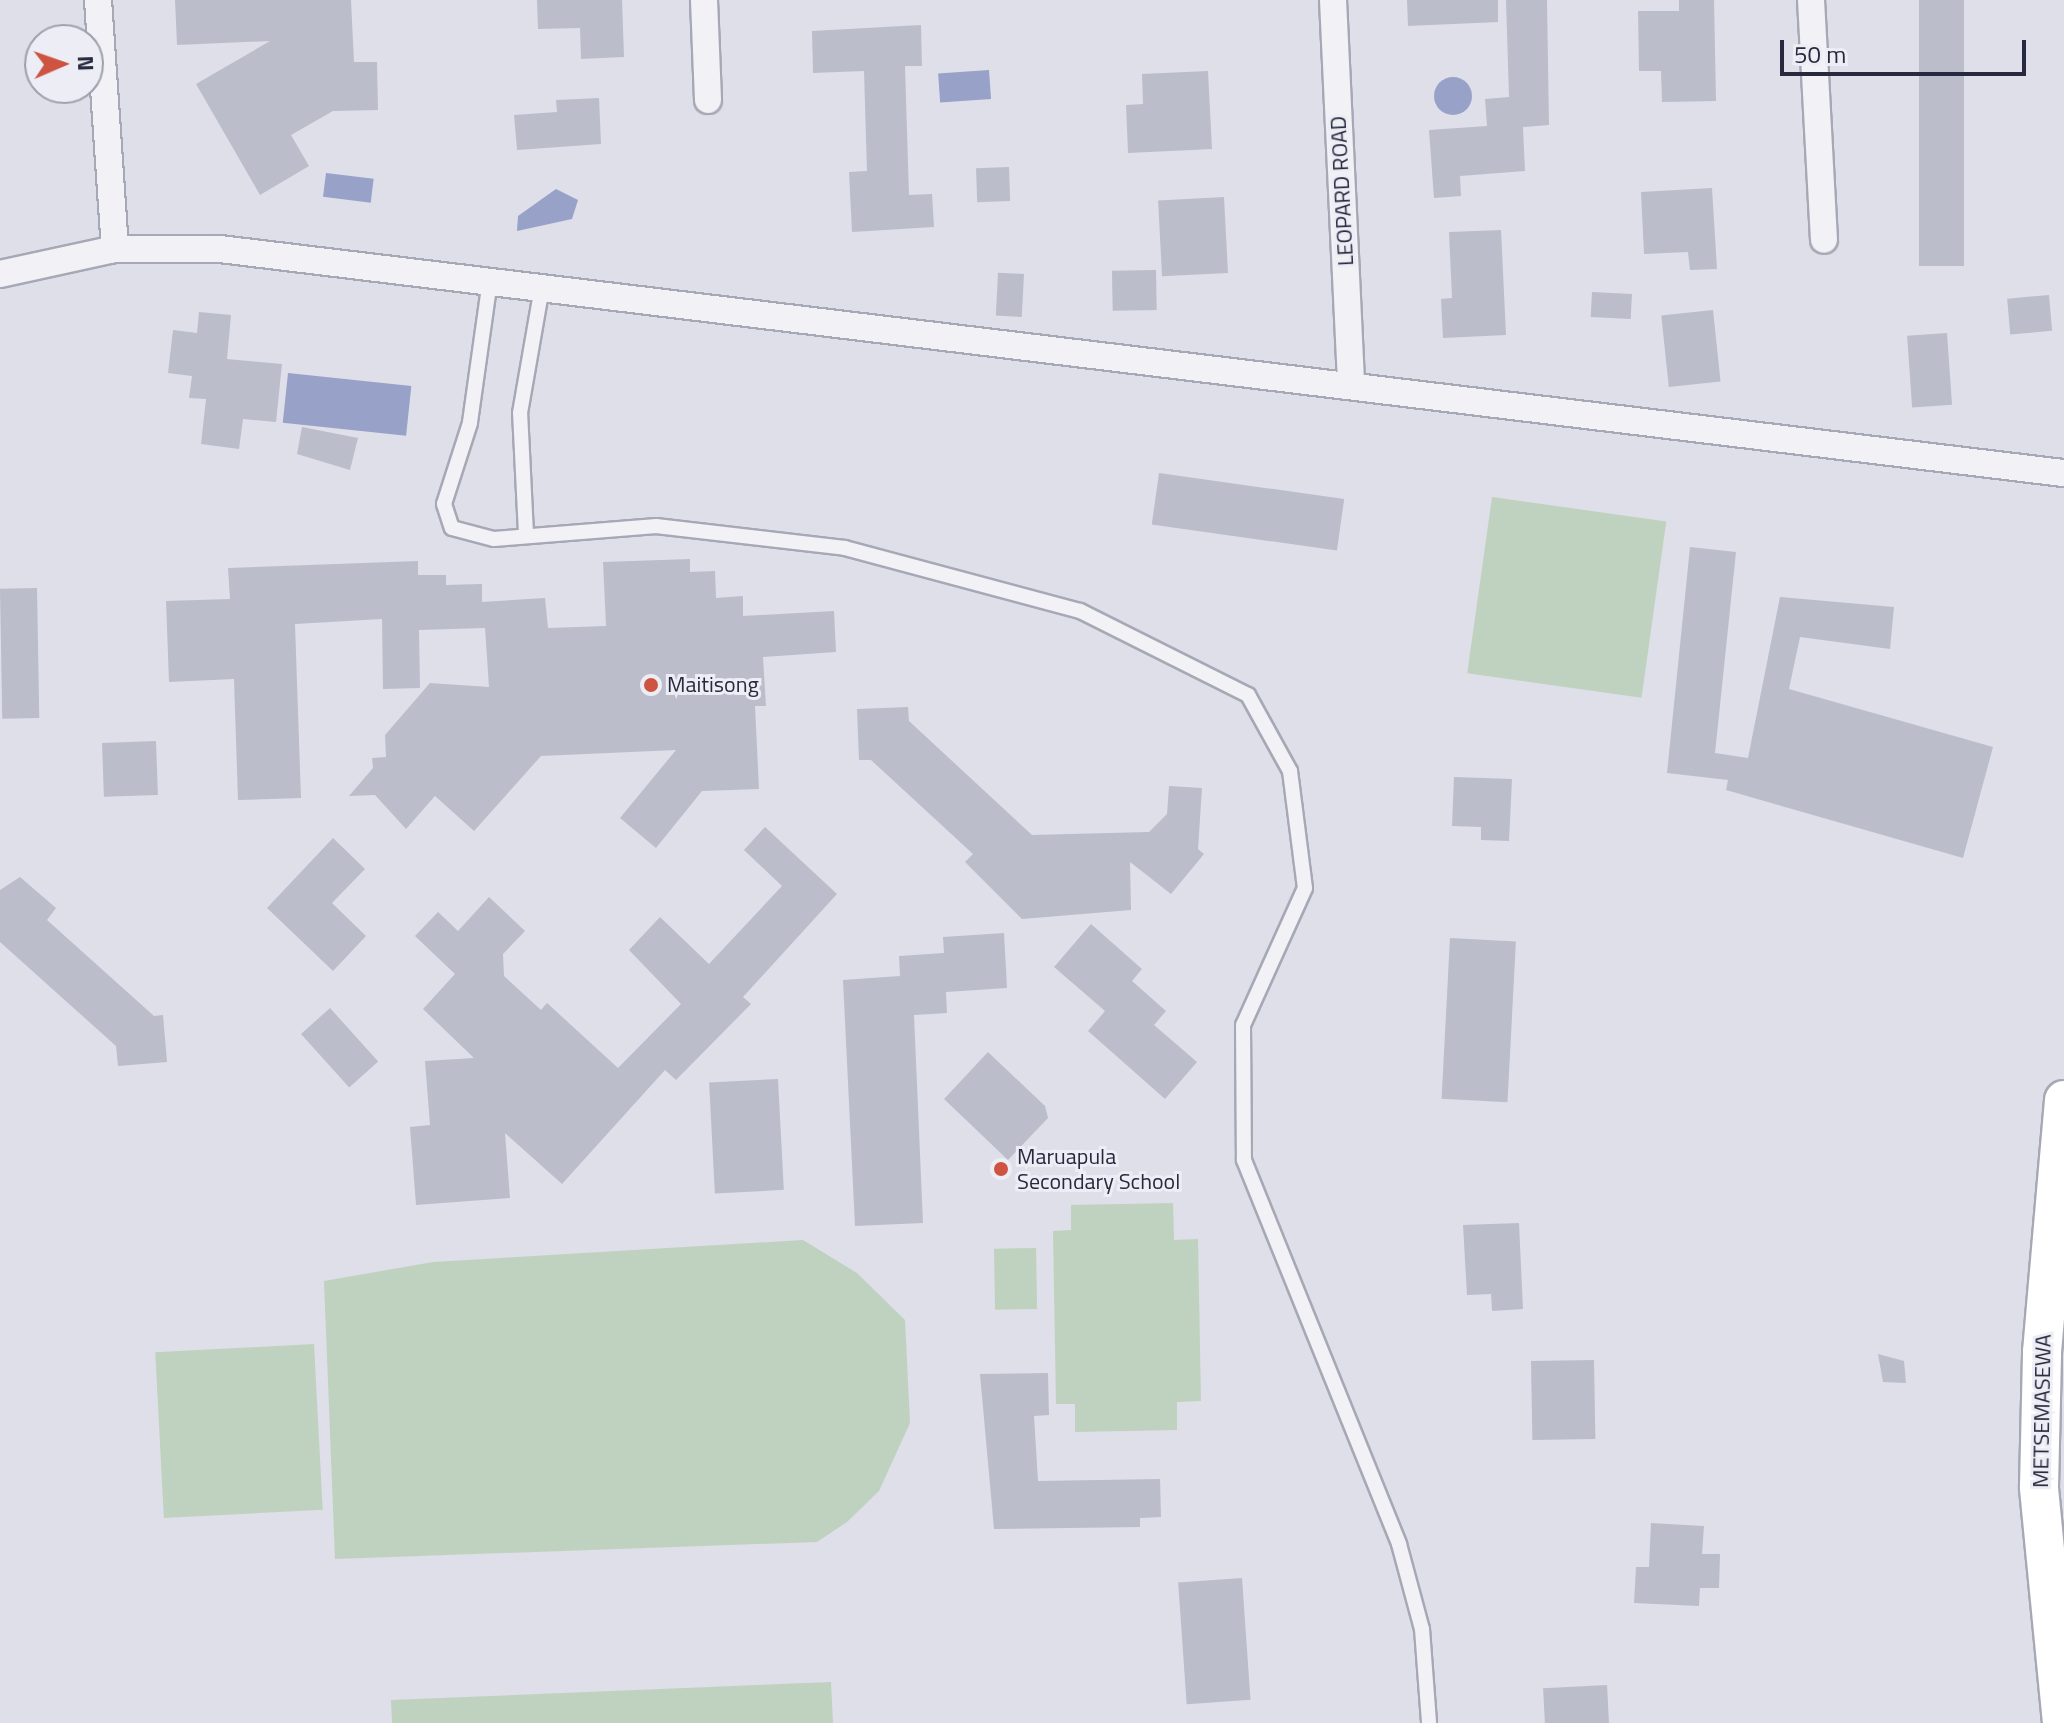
<!DOCTYPE html>
<html>
<head>
<meta charset="utf-8">
<style>
  body { margin:0 }
  #map { position:relative; width:2064px; height:1723px; overflow:hidden; background:#dedfe8; font-family:"Titillium Web",sans-serif }
  div>[style] { position:absolute }
  [style*='--x'] { left:calc(var(--x)*1px); top:calc(var(--y)*1px); width:calc(var(--w)*1px); rotate:calc(var(--a)*1deg) }
  .green>* { inset:0; background:#bfd2bf; transform-origin:0 0 }
  .water>* { inset:0; background:#98a2c8; transform-origin:0 0 }
  .round { border-radius:50% }
  .building>* { inset:0; background:#bbbdca; transform-origin:0 0 }
  .roads { filter:drop-shadow(2px 0 #a7a8b5) drop-shadow(-2px 0 #a7a8b5) drop-shadow(0 2px #a7a8b5) drop-shadow(0 -2px #a7a8b5) }
  .lane>* { height:14px; margin:-7px; padding:0 7px; transform-origin:7px; border-radius:7px; background:#f1f1f6 }
  .street>* { height:26px; margin:-13px; padding:0 13px; transform-origin:13px; border-radius:13px; background:#f1f1f6 }
  .secondary>* { height:38px; margin:-19px; padding:0 19px; transform-origin:19px; border-radius:19px; background:#fff }
  .dots>* { width:22px; height:22px; translate:-50% -50%; box-sizing:border-box; border:4px solid #edeef5; border-radius:50% }
  span { translate:-50% -50%; white-space:nowrap; text-align:center; line-height:1.15; -webkit-text-stroke:6px #edeef5; paint-order:stroke }
  .street-label { font-size:22px; color:#27293e }
  .poi-label { font-size:22px; color:#27293e }
  .left { translate:0 -50%; text-align:left }
  .north { position:absolute; left:24px; top:24px; width:80px; height:80px; box-sizing:border-box; background:#edeef5; border:2px solid #9e9fac; border-radius:50%; rotate:88deg; font-size:22px; font-weight:700; line-height:32px; text-align:center; color:#27293e }
  .north::after { content:''; display:block; margin:auto; width:28px; height:36px; background:#ce5341; clip-path:polygon(50% 0,100% 100%,50% 72%,0 100%) }
  .scale { position:absolute; left:1780px; top:40px; width:246px; height:36px; box-sizing:border-box; border:4px solid #27293e; border-top:0; padding-left:10px; font-size:24px; line-height:28px; white-space:nowrap; color:#27293e; -webkit-text-stroke:6px #edeef5; paint-order:stroke }
</style>
</head>
<body>
<div id="map">
  <div class="green">
    <i style="left:1492px;top:497px;width:176px;height:178px;rotate:8deg"></i>
    <i style="clip-path:polygon(1173px 1203px,1174px 1240px,1198px 1239px,1201px 1401px,1177px 1402px,1177px 1430px,1075px 1432px,1075px 1404px,1056px 1404px,1053px 1231px,1071px 1230px,1071px 1205px)"></i>
    <i style="clip-path:polygon(803px 1240px,857px 1273px,905px 1320px,910px 1423px,879px 1491px,847px 1522px,817px 1542px,335px 1559px,324px 1281px,433px 1262px)"></i>
    <i style="left:1036px;top:1248px;width:61px;height:42px;rotate:89deg"></i>
    <i style="left:314px;top:1344px;width:166px;height:159px;rotate:87deg"></i>
    <i style="clip-path:polygon(831px 1682px,833px 1723px,392px 1723px,391px 1700px)"></i>
  </div>
  <div class="water">
    <i style="left:989px;top:70px;width:29px;height:51px;rotate:86deg"></i>
    <i class="round" style="left:1434px;top:77px;width:38px;height:38px"></i>
    <i style="left:326px;top:173px;width:48px;height:24px;rotate:7deg"></i>
    <i style="clip-path:polygon(556px 189px,578px 200px,572px 219px,517px 231px,518px 216px)"></i>
    <i style="left:288px;top:373px;width:124px;height:50px;rotate:6deg"></i>
  </div>
  <div class="building">
    <i style="clip-path:polygon(175px 0,351px 0,354px 62px,377px 62px,378px 110px,333px 111px,291px 135px,309px 166px,260px 195px,196px 84px,270px 41px,177px 45px)"></i>
    <i style="clip-path:polygon(537px 0,622px 0,624px 57px,581px 59px,580px 28px,538px 29px)"></i>
    <i style="clip-path:polygon(1407px 0,1498px 0,1498px 22px,1408px 26px)"></i>
    <i style="clip-path:polygon(1506px 0,1547px 0,1549px 125px,1523px 127px,1525px 171px,1460px 176px,1461px 196px,1434px 198px,1429px 130px,1487px 126px,1485px 99px,1509px 97px)"></i>
    <i style="clip-path:polygon(1679px 0,1714px 0,1716px 101px,1662px 102px,1661px 71px,1639px 71px,1638px 11px,1679px 11px)"></i>
    <i style="left:1919px;top:0;width:45px;height:266px"></i>
    <i style="clip-path:polygon(921px 25px,922px 66px,905px 66px,909px 195px,932px 194px,934px 227px,852px 232px,849px 172px,867px 171px,864px 71px,813px 73px,812px 31px)"></i>
    <i style="clip-path:polygon(1208px 71px,1212px 149px,1128px 153px,1126px 105px,1143px 104px,1142px 74px)"></i>
    <i style="clip-path:polygon(599px 98px,601px 144px,517px 150px,514px 115px,557px 112px,556px 100px)"></i>
    <i style="left:1009px;top:167px;width:34px;height:33px;rotate:88deg"></i>
    <i style="clip-path:polygon(1712px 188px,1717px 269px,1690px 270px,1688px 252px,1644px 254px,1641px 192px)"></i>
    <i style="left:1224px;top:197px;width:76px;height:66px;rotate:87deg"></i>
    <i style="clip-path:polygon(1501px 230px,1506px 335px,1443px 338px,1441px 299px,1452px 298px,1449px 232px)"></i>
    <i style="left:1156px;top:270px;width:40px;height:44px;rotate:89deg"></i>
    <i style="left:1024px;top:274px;width:43px;height:26px;rotate:93deg"></i>
    <i style="left:1592px;top:292px;width:40px;height:25px;rotate:3deg"></i>
    <i style="left:2049px;top:295px;width:36px;height:42px;rotate:85deg"></i>
    <i style="left:1713px;top:310px;width:72px;height:52px;rotate:84deg"></i>
    <i style="clip-path:polygon(199px 312px,231px 315px,227px 359px,282px 364px,276px 422px,243px 419px,239px 449px,201px 444px,206px 399px,189px 398px,192px 376px,168px 373px,173px 330px,197px 333px)"></i>
    <i style="left:1947px;top:333px;width:72px;height:40px;rotate:86deg"></i>
    <i style="clip-path:polygon(302px 427px,358px 438px,350px 470px,297px 454px)"></i>
    <i style="left:1159px;top:473px;width:187px;height:52px;rotate:8deg"></i>
    <i style="clip-path:polygon(1690px 547px,1736px 552px,1715px 753px,1748px 758px,1780px 597px,1894px 607px,1890px 649px,1800px 637px,1789px 689px,1993px 747px,1963px 858px,1726px 790px,1728px 780px,1667px 773px)"></i>
    <i style="clip-path:polygon(690px 559px,690px 572px,715px 571px,716px 598px,743px 596px,743px 616px,834px 611px,836px 652px,763px 657px,766px 706px,755px 706px,759px 789px,702px 791px,656px 848px,620px 818px,676px 750px,541px 756px,474px 831px,435px 796px,406px 829px,375px 795px,349px 796px,373px 768px,372px 758px,386px 757px,385px 735px,430px 683px,489px 687px,485px 628px,419px 630px,420px 688px,383px 689px,382px 619px,295px 624px,301px 798px,238px 800px,234px 679px,169px 682px,166px 601px,230px 599px,228px 568px,418px 561px,418px 575px,446px 575px,446px 585px,482px 584px,482px 602px,545px 598px,548px 628px,606px 626px,603px 562px)"></i>
    <i style="left:37px;top:588px;width:130px;height:37px;rotate:89deg"></i>
    <i style="clip-path:polygon(908px 707px,909px 721px,1032px 835px,1149px 832px,1167px 814px,1169px 786px,1202px 788px,1198px 849px,1204px 854px,1171px 894px,1130px 862px,1131px 910px,1022px 919px,965px 862px,973px 854px,871px 760px,859px 760px,857px 709px)"></i>
    <i style="left:156px;top:741px;width:54px;height:54px;rotate:88deg"></i>
    <i style="clip-path:polygon(1454px 777px,1512px 779px,1509px 841px,1481px 840px,1481px 827px,1452px 826px)"></i>
    <i style="clip-path:polygon(765px 827px,837px 894px,743px 997px,751px 1004px,676px 1080px,665px 1070px,562px 1184px,505px 1133px,510px 1198px,416px 1205px,410px 1127px,430px 1125px,425px 1061px,474px 1058px,423px 1009px,455px 974px,415px 936px,438px 912px,458px 931px,489px 897px,525px 931px,503px 954px,504px 976px,541px 1010px,547px 1003px,618px 1068px,681px 1004px,629px 950px,660px 917px,709px 964px,782px 886px,744px 850px)"></i>
    <i style="clip-path:polygon(333px 838px,365px 869px,332px 903px,366px 936px,333px 971px,267px 908px)"></i>
    <i style="clip-path:polygon(20px 877px,56px 908px,47px 920px,154px 1016px,163px 1015px,167px 1062px,118px 1066px,116px 1046px,0 942px,0 890px)"></i>
    <i style="clip-path:polygon(1091px 924px,1142px 969px,1132px 981px,1166px 1011px,1154px 1025px,1197px 1062px,1165px 1099px,1088px 1031px,1105px 1011px,1054px 967px)"></i>
    <i style="clip-path:polygon(1004px 933px,1007px 988px,946px 992px,947px 1013px,914px 1015px,923px 1223px,855px 1226px,843px 980px,900px 976px,899px 956px,944px 953px,943px 937px)"></i>
    <i style="left:1450px;top:938px;width:66px;height:161px;rotate:3deg"></i>
    <i style="left:330px;top:1008px;width:72px;height:39px;rotate:48deg"></i>
    <i style="clip-path:polygon(988px 1052px,1045px 1106px,1048px 1118px,1008px 1160px,944px 1099px)"></i>
    <i style="left:778px;top:1079px;width:111px;height:69px;rotate:87deg"></i>
    <i style="clip-path:polygon(1519px 1223px,1523px 1309px,1492px 1311px,1491px 1294px,1467px 1295px,1463px 1225px)"></i>
    <i style="clip-path:polygon(1878px 1354px,1904px 1361px,1906px 1383px,1883px 1382px)"></i>
    <i style="left:1594px;top:1360px;width:79px;height:63px;rotate:89deg"></i>
    <i style="clip-path:polygon(1048px 1373px,1049px 1415px,1034px 1416px,1038px 1481px,1160px 1479px,1161px 1517px,1140px 1518px,1140px 1527px,994px 1529px,980px 1374px)"></i>
    <i style="clip-path:polygon(1651px 1523px,1704px 1526px,1702px 1554px,1720px 1554px,1719px 1588px,1700px 1588px,1699px 1606px,1634px 1603px,1636px 1567px,1649px 1567px)"></i>
    <i style="left:1242px;top:1578px;width:122px;height:64px;rotate:86deg"></i>
    <i style="left:1607px;top:1685px;width:38px;height:64px;rotate:87deg"></i>
  </div>
  <div class="roads">
    <div class="lane">
      <i style="--x:490;--y:280;--w:144;--a:98"></i>
      <i style="--x:470;--y:423;--w:85;--a:107.8"></i>
      <i style="--x:444;--y:504;--w:25;--a:72"></i>
      <i style="--x:452;--y:528;--w:43;--a:14.7"></i>
      <i style="--x:494;--y:539;--w:163;--a:-4.6"></i>
      <i style="--x:656;--y:526;--w:190;--a:6.6"></i>
      <i style="--x:845;--y:548;--w:243;--a:15"></i>
      <i style="--x:1080;--y:611;--w:188;--a:26.6"></i>
      <i style="--x:1248;--y:695;--w:87;--a:61.1"></i>
      <i style="--x:1290;--y:771;--w:118;--a:82.7"></i>
      <i style="--x:1305;--y:888;--w:150;--a:114.3"></i>
      <i style="--x:1243;--y:1025;--w:135;--a:89.6"></i>
      <i style="--x:1244;--y:1160;--w:414;--a:68"></i>
      <i style="--x:1399;--y:1544;--w:88;--a:74.9"></i>
      <i style="--x:1422;--y:1629;--w:94;--a:85.7"></i>
      <i style="--x:526;--y:534;--w:121;--a:-92.8"></i>
      <i style="--x:520;--y:413;--w:128;--a:-80.1"></i>
    </div>
    <div class="street">
      <i style="--x:98;--y:0;--w:250;--a:86.1"></i>
      <i style="--x:704;--y:0;--w:100;--a:87.7"></i>
      <i style="--x:1333;--y:0;--w:382;--a:87.3"></i>
      <i style="--x:1811;--y:0;--w:240;--a:86.9"></i>
      <i style="--x:0;--y:274;--w:118;--a:-12.3"></i>
      <i style="--x:115;--y:249;--w:105;--a:0"></i>
      <i style="--x:220;--y:249;--w:1858;--a:6.93"></i>
    </div>
    <div class="secondary">
      <i style="--x:2062;--y:1723;--w:237;--a:-95.6"></i>
      <i style="--x:2039;--y:1487;--w:135;--a:-88.7"></i>
      <i style="--x:2042;--y:1352;--w:253;--a:-85"></i>
    </div>
  </div>
  <div class="dots">
    <i style="left:651px;top:685px;background:#ce5341"></i>
    <i style="left:1001px;top:1169px;background:#ce5341"></i>
  </div>
  <div class="street-label">
    <span style="left:1342px;top:191px;rotate:-93deg">LEOPARD ROAD</span>
    <span style="left:2042px;top:1411px;rotate:-89deg">METSEMASEWA</span>
  </div>
  <div class="poi-label">
    <span class="left" style="left:667px;top:685px">Maitisong</span>
    <span class="left" style="left:1017px;top:1169px">Maruapula<br>Secondary School</span>
  </div>
  <div class="north">N</div>
  <div class="scale">50 m</div>
</div>
</body>
</html>
